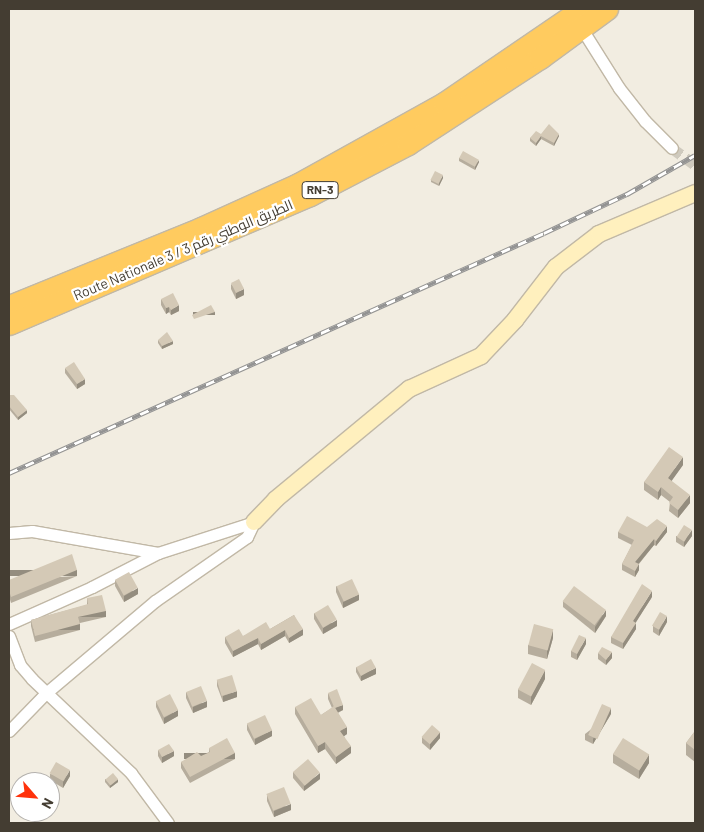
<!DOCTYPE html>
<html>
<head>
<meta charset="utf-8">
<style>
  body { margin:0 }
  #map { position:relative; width:704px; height:832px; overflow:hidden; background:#f2ede1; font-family:Barlow,Cairo,sans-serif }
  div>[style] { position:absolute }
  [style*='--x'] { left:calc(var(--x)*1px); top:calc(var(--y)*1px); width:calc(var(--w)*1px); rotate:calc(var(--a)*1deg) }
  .street-tunnel>* { height:11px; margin-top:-5.5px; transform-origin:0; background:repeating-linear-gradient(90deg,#cfcabe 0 11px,transparent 0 16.5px) }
  .roads { filter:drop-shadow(1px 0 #c1b8a6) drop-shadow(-1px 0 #c1b8a6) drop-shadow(0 1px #c1b8a6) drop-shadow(0 -1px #c1b8a6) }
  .street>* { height:11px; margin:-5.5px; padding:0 5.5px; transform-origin:5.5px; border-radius:5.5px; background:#fff }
  .secondary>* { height:16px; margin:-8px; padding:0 8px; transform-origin:8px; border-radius:8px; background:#fff0be }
  .highway>* { height:21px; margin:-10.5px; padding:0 10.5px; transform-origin:10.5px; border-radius:10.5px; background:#ffcb5f }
  .rail>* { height:5px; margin-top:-2.5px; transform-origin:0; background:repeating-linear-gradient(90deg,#fff 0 9px,#939393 0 18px); box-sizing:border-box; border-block:1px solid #939393 }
  .wall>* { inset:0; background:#b6ad9d }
  .shaded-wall>* { inset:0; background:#948d7f; transform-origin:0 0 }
  .building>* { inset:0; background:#d4c9b6; transform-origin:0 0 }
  span { translate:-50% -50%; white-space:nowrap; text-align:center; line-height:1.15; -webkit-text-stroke:4.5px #fff; paint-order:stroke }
  .shield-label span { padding:1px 4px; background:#fff; border:1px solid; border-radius:4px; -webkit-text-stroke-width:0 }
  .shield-label { font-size:12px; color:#443d32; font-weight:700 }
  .street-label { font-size:14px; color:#443d32 }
  .frame { position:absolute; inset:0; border:10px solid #443d32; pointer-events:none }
  .north { position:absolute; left:10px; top:772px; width:50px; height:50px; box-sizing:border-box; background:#fff; border:1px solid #b4b1ad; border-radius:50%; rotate:117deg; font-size:14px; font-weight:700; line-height:20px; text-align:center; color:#443d32 }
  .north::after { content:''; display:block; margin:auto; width:18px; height:22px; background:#ff320b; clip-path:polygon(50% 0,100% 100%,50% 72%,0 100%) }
</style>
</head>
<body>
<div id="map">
  <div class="street-tunnel">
    <i style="--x:672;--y:148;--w:29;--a:36"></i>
  </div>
  <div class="roads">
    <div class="street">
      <i style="--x:580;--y:26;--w:73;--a:57.8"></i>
      <i style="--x:619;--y:88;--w:42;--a:51.8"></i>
      <i style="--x:645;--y:121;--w:38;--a:45"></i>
      <i style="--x:9;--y:533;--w:23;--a:-5"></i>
      <i style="--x:32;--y:531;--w:128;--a:9.9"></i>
      <i style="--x:9;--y:624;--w:91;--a:-24"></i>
      <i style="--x:92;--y:587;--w:74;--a:-27.3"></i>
      <i style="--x:158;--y:553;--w:101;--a:-17.9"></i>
      <i style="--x:9;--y:636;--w:31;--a:69"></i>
      <i style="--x:20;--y:665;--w:18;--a:49"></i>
      <i style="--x:32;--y:679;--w:137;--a:43.5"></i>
      <i style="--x:131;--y:773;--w:62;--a:53.5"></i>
      <i style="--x:9;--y:731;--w:53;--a:-45.8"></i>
      <i style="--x:46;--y:693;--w:143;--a:-40.2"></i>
      <i style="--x:155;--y:601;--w:112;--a:-34.8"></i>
      <i style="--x:247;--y:537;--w:17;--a:-65"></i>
    </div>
    <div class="secondary">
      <i style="--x:254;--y:522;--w:32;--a:-46"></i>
      <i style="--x:276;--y:499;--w:173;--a:-39.6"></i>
      <i style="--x:409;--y:389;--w:79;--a:-24.6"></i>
      <i style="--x:481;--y:356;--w:50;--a:-46.6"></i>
      <i style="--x:515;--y:320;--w:67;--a:-52.3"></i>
      <i style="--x:556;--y:267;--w:54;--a:-37.5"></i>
      <i style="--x:599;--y:234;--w:104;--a:-23.1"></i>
    </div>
    <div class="highway">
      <i style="--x:9;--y:306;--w:207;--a:-22.1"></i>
      <i style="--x:201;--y:228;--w:107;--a:-24.4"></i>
      <i style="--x:298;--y:184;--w:167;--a:-29"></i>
      <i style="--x:444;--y:103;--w:167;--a:-34.3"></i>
      <i style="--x:9;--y:324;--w:327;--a:-23.2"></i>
      <i style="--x:310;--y:195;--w:110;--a:-27.5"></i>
      <i style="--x:408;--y:144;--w:158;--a:-33.1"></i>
      <i style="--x:540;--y:58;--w:83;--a:-36.2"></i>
    </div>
  </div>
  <div class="rail">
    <i style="--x:9;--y:473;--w:586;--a:-24.16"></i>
    <i style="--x:544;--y:233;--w:92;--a:-25.2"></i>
    <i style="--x:627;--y:194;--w:78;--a:-29.8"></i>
  </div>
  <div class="wall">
    <i style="clip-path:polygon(541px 134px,559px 136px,554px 146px,541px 139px,536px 146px,530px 141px,530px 138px)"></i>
    <i style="clip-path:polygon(459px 158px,479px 162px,475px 170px,459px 161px)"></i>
    <i style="clip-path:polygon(443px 178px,439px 186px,431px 182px,431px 180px)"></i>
    <i style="clip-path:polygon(231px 284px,244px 295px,236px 299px,231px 289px)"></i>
    <i style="clip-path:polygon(161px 299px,179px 311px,171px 315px,169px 312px,166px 314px,161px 305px)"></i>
    <i style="clip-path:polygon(158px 340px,173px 344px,162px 349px,158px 343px)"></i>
    <i style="clip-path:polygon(65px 368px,85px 384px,77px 389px,65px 373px)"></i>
    <i style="clip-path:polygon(9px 395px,27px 413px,18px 420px,9px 409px)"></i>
    <i style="clip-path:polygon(683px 465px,671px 481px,690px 503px,678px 518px,669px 511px,670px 502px,661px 495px,658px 500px,644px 490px,644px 482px)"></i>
    <i style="clip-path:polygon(647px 527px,667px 532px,656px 546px,654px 545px,639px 564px,639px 570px,635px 577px,622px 570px,622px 564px,632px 545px,618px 538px,618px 532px)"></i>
    <i style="clip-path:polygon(676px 536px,692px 536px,684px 547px,676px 542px)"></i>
    <i style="clip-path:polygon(77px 576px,11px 603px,9px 596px,9px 580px)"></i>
    <i style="clip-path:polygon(115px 580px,138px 594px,124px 602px,115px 586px)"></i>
    <i style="clip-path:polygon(336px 586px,359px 600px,343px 608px,336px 592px)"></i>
    <i style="clip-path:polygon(652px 597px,635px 623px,636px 629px,623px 649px,611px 643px,611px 637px)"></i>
    <i style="clip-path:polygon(87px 598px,106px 617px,80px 623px,80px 630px,35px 642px,31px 626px,31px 620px,87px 605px)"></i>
    <i style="clip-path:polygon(563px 601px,606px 616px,595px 633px,563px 607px)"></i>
    <i style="clip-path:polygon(314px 613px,337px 626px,323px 634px,314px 619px)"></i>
    <i style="clip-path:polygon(294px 615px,303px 635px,289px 643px,285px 636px,261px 650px,258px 644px,233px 657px,225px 643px,225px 637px,243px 636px,270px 629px)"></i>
    <i style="clip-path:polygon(667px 622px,659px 636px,653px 632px,653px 626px)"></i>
    <i style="clip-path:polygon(553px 638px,547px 659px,528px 654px,528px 645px)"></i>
    <i style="clip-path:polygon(586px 644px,577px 660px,571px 657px,571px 651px)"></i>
    <i style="clip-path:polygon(598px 653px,612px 658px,606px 665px,598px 659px)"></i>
    <i style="clip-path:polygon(356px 667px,376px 674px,361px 681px,356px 672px)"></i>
    <i style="clip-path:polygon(545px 679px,531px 705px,518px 698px,518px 689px)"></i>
    <i style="clip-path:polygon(217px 680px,237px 697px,223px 702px,217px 686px)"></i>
    <i style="clip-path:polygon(186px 692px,207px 707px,193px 713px,186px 698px)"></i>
    <i style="clip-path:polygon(328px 693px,343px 710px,338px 713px,347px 734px,344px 736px,351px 753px,336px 764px,325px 749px,318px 753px,295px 714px,295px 707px,321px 715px,332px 708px,328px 699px)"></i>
    <i style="clip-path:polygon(156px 701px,178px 716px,164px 724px,156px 707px)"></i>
    <i style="clip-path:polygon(611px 714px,593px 744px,585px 740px,585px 734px)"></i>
    <i style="clip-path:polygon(247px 724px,272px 736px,255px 745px,247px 730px)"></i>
    <i style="clip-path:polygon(695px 731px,695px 762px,686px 755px,686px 743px)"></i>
    <i style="clip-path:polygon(422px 737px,440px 738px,430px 750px,422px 743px)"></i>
    <i style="clip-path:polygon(209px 748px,235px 759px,190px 783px,181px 768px,181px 762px,201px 756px,209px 752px)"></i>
    <i style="clip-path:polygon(158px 750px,174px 756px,162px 763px,158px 756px)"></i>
    <i style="clip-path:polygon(613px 754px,649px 763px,639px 779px,613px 763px)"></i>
    <i style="clip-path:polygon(293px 772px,320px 779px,304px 791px,293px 778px)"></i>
    <i style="clip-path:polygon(50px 774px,70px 776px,63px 788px,50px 780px)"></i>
    <i style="clip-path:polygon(105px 779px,118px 782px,110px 788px,105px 782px)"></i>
    <i style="clip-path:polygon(267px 795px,291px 810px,274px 817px,267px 801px)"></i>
  </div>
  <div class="shaded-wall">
    <i style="clip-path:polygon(559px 134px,559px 136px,554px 146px,554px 143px)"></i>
    <i style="clip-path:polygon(541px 136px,541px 139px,536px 146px,536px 143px)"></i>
    <i style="clip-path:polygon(479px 160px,479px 162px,475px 170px,475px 167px)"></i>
    <i style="clip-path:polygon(443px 175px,443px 178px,439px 186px,439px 183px)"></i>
    <i style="clip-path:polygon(244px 289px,244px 295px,236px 299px,236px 293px)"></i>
    <i style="clip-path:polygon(179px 305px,179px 311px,171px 315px,171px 310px)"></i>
    <i style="clip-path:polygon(169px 307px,169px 312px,166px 314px,166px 308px)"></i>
    <i style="left:215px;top:312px;width:3px;height:22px;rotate:90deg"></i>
    <i style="clip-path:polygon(173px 341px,173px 344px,162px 349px,162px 346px)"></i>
    <i style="clip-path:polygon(85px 379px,85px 384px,77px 389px,77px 384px)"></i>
    <i style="clip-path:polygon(27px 410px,27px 413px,18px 420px,18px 417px)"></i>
    <i style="clip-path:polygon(683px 457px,683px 465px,668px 486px,668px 478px)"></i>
    <i style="clip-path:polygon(661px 487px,661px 495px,658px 500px,658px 492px)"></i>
    <i style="clip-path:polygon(690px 495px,690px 503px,678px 518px,678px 510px)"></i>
    <i style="clip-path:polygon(667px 526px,667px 532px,656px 546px,656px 541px)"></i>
    <i style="clip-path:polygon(692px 530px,692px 536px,684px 547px,684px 541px)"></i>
    <i style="clip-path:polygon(654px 539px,654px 545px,635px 568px,635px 562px)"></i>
    <i style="clip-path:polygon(639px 564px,639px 570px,635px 577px,635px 571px)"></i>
    <i style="left:77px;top:570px;width:6px;height:71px;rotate:90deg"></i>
    <i style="clip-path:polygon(138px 588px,138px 594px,124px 602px,124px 596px)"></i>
    <i style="clip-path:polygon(652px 591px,652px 597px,633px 627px,633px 621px)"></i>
    <i style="clip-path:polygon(359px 594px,359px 600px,343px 608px,343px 602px)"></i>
    <i style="clip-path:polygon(606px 610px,606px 616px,595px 633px,595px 627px)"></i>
    <i style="left:106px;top:611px;width:6px;height:29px;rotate:90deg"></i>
    <i style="clip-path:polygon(667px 616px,667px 622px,659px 636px,659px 630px)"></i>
    <i style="clip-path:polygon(337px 620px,337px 626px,323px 634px,323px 628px)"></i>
    <i style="clip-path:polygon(636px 623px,636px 629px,623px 649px,623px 643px)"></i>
    <i style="left:80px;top:624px;width:6px;height:47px;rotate:90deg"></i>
    <i style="clip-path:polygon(303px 629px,303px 635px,289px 643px,289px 638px)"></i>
    <i style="clip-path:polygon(553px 629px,553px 638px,547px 659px,547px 650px)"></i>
    <i style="clip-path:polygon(285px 630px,285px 636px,261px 650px,261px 644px)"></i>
    <i style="clip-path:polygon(258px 638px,258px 644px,233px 657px,233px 651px)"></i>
    <i style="clip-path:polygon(586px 638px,586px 644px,577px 660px,577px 654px)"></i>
    <i style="clip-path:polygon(612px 652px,612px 658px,606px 665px,606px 660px)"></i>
    <i style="clip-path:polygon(376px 668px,376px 674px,361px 681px,361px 675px)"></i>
    <i style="clip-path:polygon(545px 670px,545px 679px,531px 705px,531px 696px)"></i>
    <i style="clip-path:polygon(237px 691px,237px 697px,223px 702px,223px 696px)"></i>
    <i style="clip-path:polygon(207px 701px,207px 707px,193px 713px,193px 707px)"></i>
    <i style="clip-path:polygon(343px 705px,343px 710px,334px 714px,334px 708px)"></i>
    <i style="clip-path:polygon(611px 708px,611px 714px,593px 744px,593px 739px)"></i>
    <i style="clip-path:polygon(178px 710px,178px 716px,164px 724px,164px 718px)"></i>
    <i style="clip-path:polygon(347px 727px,347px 734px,340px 739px,340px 731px)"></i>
    <i style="clip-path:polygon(272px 730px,272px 736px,255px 745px,255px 739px)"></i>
    <i style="clip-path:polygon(440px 732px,440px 738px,430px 750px,430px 744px)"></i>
    <i style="clip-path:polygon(325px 742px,325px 749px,318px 753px,318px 746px)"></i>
    <i style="clip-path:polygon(351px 746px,351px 753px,336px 764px,336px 757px)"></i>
    <i style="clip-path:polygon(174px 751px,174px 756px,162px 763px,162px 757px)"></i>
    <i style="left:235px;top:753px;width:6px;height:51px;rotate:90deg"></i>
    <i style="clip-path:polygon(649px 754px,649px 763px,639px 779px,639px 771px)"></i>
    <i style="clip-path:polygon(70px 770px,70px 776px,63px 788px,63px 782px)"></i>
    <i style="clip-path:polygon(320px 773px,320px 779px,304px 791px,304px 786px)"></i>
    <i style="clip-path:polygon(118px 779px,118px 782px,110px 788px,110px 785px)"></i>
    <i style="clip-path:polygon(291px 804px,291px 810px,274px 817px,274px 811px)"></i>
  </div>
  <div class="building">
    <i style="clip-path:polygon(549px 124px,559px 134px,554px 143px,541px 136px,536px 143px,530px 138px,536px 131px,541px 134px)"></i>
    <i style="left:463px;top:151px;width:18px;height:8px;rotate:29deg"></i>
    <i style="left:435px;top:171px;width:9px;height:10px;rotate:27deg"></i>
    <i style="left:239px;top:279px;width:11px;height:9px;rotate:63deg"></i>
    <i style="clip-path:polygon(173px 293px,179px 305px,171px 310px,169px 307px,166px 308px,161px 299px)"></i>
    <i style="clip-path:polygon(211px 305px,215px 312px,194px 319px,192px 315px)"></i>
    <i style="clip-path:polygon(167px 332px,173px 341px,162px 346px,158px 340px)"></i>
    <i style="clip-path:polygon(74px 362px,85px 379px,77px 384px,65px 368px)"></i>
    <i style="clip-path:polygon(9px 395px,14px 395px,27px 410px,18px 417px,9px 406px)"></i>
    <i style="clip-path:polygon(669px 447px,683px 457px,668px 478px,690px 495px,678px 510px,669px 503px,673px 497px,661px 487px,658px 492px,644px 482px)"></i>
    <i style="clip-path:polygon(627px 516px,647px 527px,657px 519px,667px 526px,656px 541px,654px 539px,635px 562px,639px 564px,635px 571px,622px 564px,634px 540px,618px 532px)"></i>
    <i style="left:684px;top:525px;width:9px;height:14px;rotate:32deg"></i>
    <i style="clip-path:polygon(72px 554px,77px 570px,11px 597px,9px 590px,9px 580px)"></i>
    <i style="left:129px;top:572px;width:18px;height:16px;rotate:61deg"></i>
    <i style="left:352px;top:579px;width:17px;height:17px;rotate:65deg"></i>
    <i style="clip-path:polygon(642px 584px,652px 591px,633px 621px,636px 623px,623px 643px,611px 637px)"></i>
    <i style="left:574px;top:586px;width:40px;height:19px;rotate:37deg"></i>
    <i style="clip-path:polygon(102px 595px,106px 611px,78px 617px,80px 624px,35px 636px,31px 620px,88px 604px,87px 598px)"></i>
    <i style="left:328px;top:605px;width:17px;height:16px;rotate:59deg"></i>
    <i style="left:660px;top:612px;width:8px;height:16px;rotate:30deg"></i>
    <i style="clip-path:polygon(294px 615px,303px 629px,289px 638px,285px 630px,261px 644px,258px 638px,233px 651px,225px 637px,239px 629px,243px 636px,266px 622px,270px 629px)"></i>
    <i style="left:534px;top:624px;width:20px;height:22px;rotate:15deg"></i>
    <i style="clip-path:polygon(579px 635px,586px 638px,577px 654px,571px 651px)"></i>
    <i style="clip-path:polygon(602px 647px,612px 652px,606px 660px,598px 653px)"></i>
    <i style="left:371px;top:659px;width:10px;height:17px;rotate:61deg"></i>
    <i style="left:532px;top:663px;width:15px;height:30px;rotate:28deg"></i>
    <i style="left:232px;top:675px;width:17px;height:16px;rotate:73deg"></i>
    <i style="left:201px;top:686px;width:16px;height:16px;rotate:68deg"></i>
    <i style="clip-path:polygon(337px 689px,343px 705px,335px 708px,334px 707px,328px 693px)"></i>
    <i style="left:170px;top:694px;width:18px;height:16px;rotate:63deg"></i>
    <i style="clip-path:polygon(311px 698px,321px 715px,334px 706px,347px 727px,340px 731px,351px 746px,336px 757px,325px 742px,318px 746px,295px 707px)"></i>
    <i style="left:602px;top:704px;width:10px;height:34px;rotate:24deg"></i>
    <i style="left:265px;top:715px;width:17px;height:20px;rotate:65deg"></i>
    <i style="left:432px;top:725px;width:11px;height:16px;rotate:41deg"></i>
    <i style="clip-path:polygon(695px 731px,695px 750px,686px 743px)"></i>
    <i style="clip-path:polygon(227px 738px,235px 753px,190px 777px,181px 762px,197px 752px,201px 756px,210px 752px,209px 748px)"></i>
    <i style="left:623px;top:738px;width:31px;height:19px;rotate:32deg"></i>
    <i style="clip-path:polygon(169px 744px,174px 751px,162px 757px,158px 750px)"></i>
    <i style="left:308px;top:759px;width:18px;height:20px;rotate:49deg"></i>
    <i style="left:56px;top:762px;width:16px;height:13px;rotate:30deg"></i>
    <i style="left:113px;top:773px;width:8px;height:10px;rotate:50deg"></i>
    <i style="left:284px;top:787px;width:18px;height:19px;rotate:68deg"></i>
  </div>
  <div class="shield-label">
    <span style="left:320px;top:190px">RN-3</span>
  </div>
  <div class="street-label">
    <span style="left:183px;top:250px;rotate:-23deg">Route Nationale 3 / الطريق الوطني رقم 3</span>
  </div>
  <div class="frame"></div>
  <div class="north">N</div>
</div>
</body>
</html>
